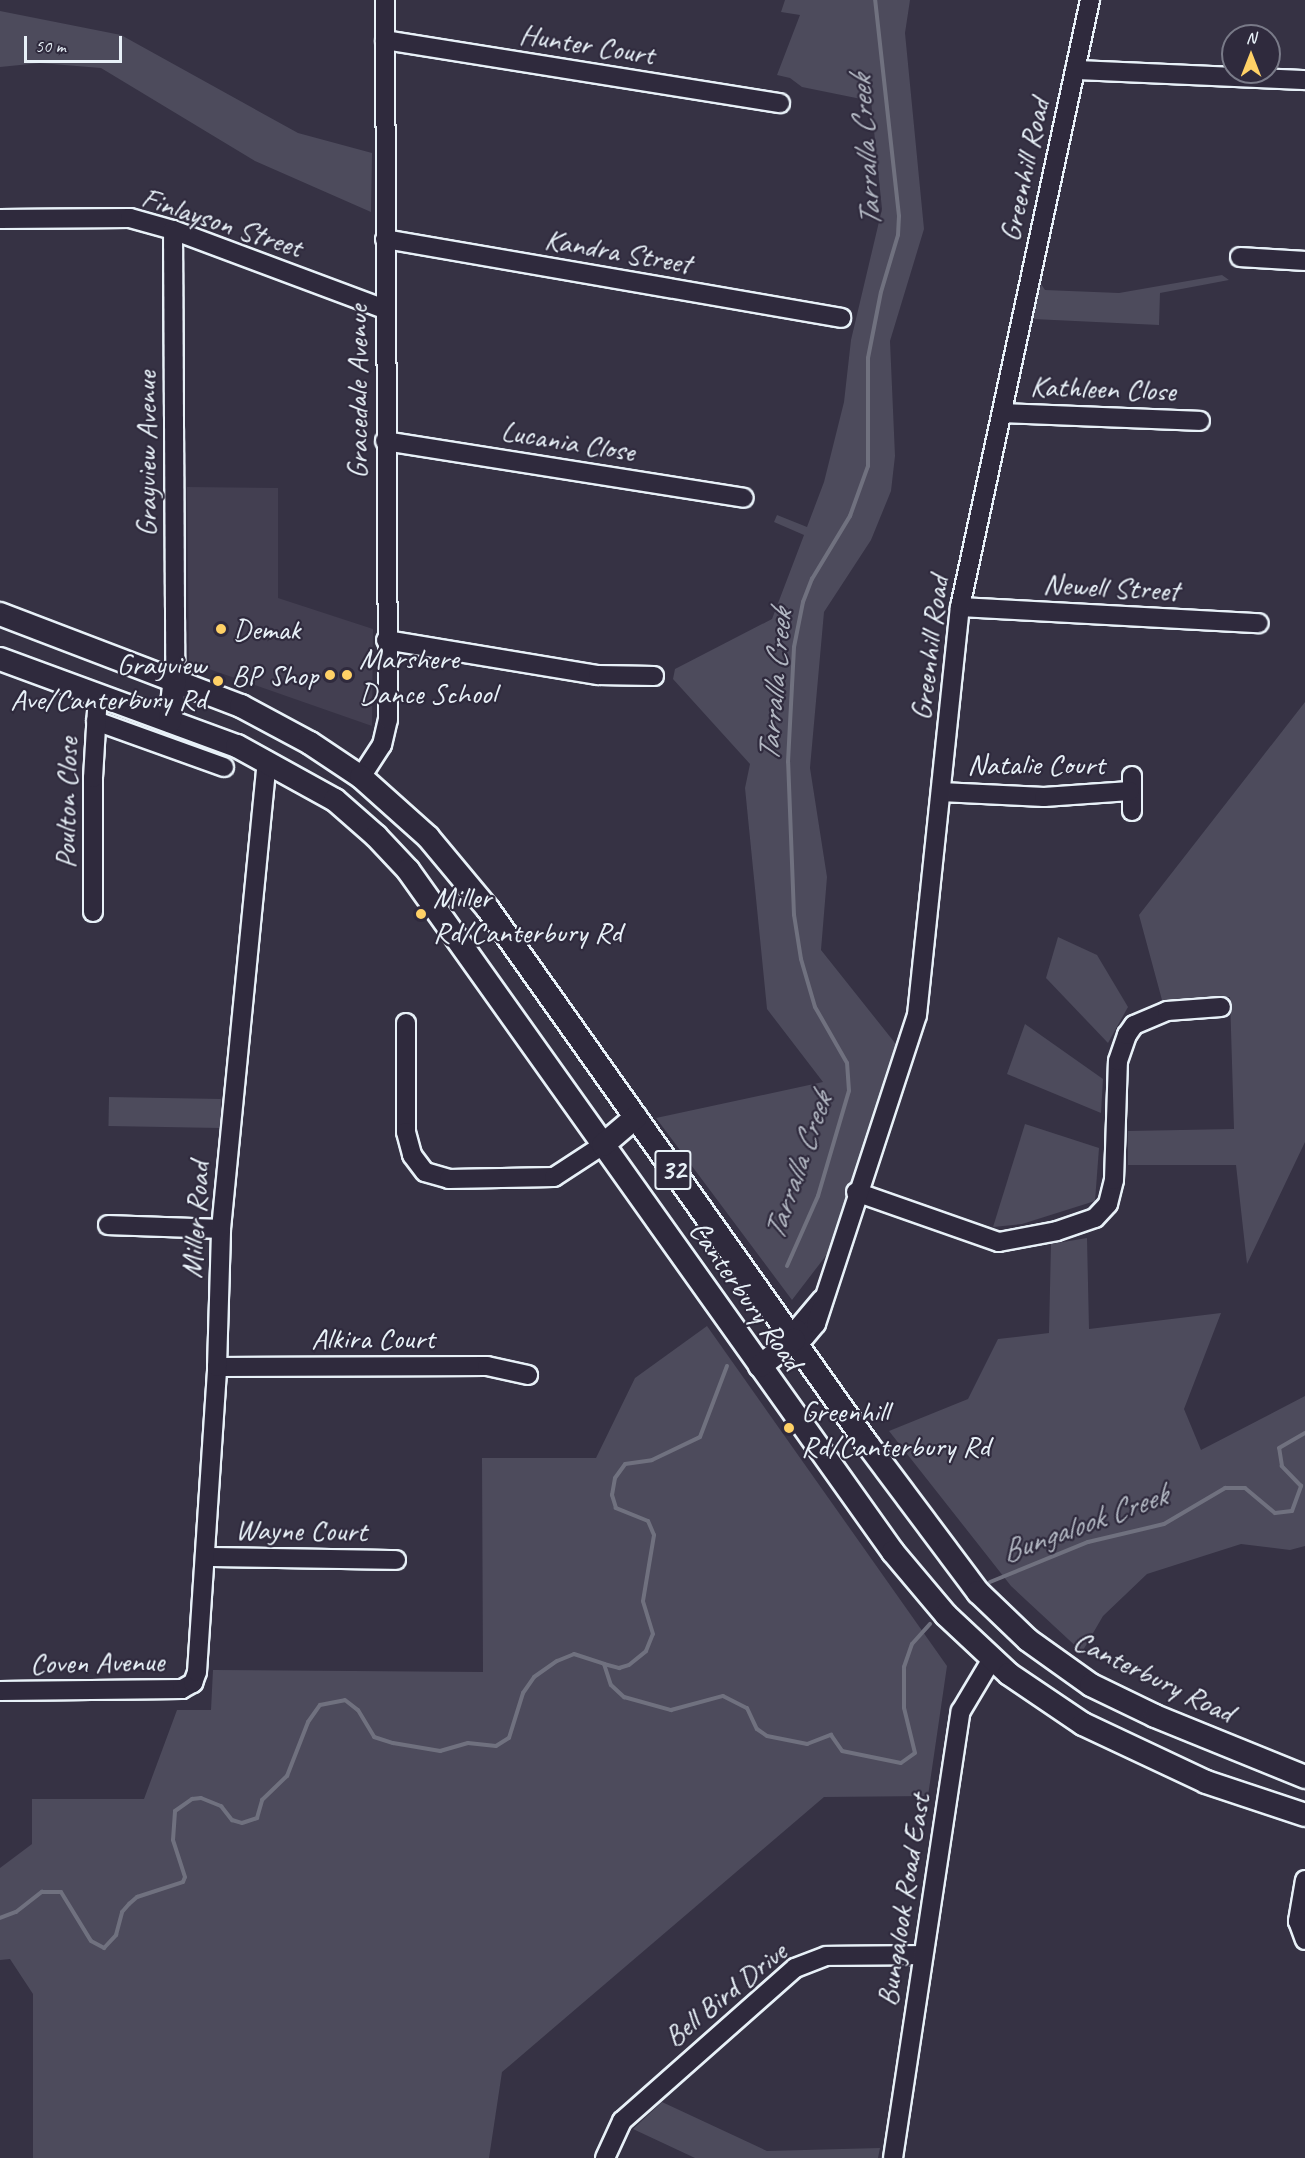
<!DOCTYPE html>
<html>
<head>
<meta charset="utf-8">
<style>
  body { margin:0 }
  #map { position:relative; width:1305px; height:2158px; overflow:hidden; background:#363244; font-family:Caveat,sans-serif }
  div>[style] { position:absolute }
  [style*='--x'] { left:calc(var(--x)*1px); top:calc(var(--y)*1px); width:calc(var(--w)*1px); rotate:calc(var(--a)*1deg) }
  .built>* { inset:0; background:#433f51 }
  .green>* { inset:0; background:#4d4b5c; transform-origin:0 0 }
  .stream>* { height:4px; margin:-2px; padding:0 2px; transform-origin:2px; border-radius:2px; background:#70717f }
  .roads { filter:drop-shadow(2px 0 #e8f1f8) drop-shadow(-2px 0 #e8f1f8) drop-shadow(0 2px #e8f1f8) drop-shadow(0 -2px #e8f1f8) }
  .minor>* { height:18px; margin:-9px; padding:0 9px; transform-origin:9px; border-radius:9px; background:#2f2a3d }
  .major>* { height:22px; margin:-11px; padding:0 11px; transform-origin:11px; border-radius:11px; background:#2f2a3d }
  .dots>* { width:16px; height:16px; translate:-50% -50%; box-sizing:border-box; border:3px solid #2f2a3d; border-radius:50% }
  span { translate:-50% -50%; white-space:nowrap; text-align:center; line-height:1.15; -webkit-text-stroke:4.5px #2f2a3d; paint-order:stroke }
  .shield-label span { padding:2px 4px; background:#2f2a3d; border:2px solid; border-radius:4px; -webkit-text-stroke-width:0 }
  .shield-label { font-size:28px; color:#e8f1f8; font-weight:700 }
  .street-label { font-size:30px; color:#e8f1f8 }
  .poi-label { font-size:30px; color:#e8f1f8 }
  .left { translate:0 -50%; text-align:left }
  .right { translate:-100% -50%; text-align:right }
  .water-label { font-size:32px; color:#b2b7c2; font-style:italic }
  .north { position:absolute; left:1221px; top:24px; width:60px; height:60px; box-sizing:border-box; background:#2f2a3d; border:2px solid #797a88; border-radius:50%; rotate:0deg; font-size:16px; font-weight:700; line-height:24px; text-align:center; color:#e8f1f8 }
  .north::after { content:''; display:block; margin:auto; width:21px; height:27px; background:#ffd166; clip-path:polygon(50% 0,100% 100%,50% 72%,0 100%) }
  .scale { position:absolute; left:24px; top:36px; width:98px; height:27px; box-sizing:border-box; border:3px solid #e8f1f8; border-top:0; padding-left:8px; font-size:18px; line-height:21px; white-space:nowrap; color:#e8f1f8; -webkit-text-stroke:4px #2f2a3d; paint-order:stroke }
</style>
</head>
<body>
<div id="map">
  <div class="built">
    <div style="clip-path:polygon(187px 487px,278px 488px,278px 598px,373px 629px,372px 726px,189px 662px)"></div>
  </div>
  <div class="green">
    <div style="clip-path:polygon(785px 0,910px 0,905px 33px,924px 229px,890px 341px,895px 456px,891px 491px,871px 540px,824px 612px,810px 768px,827px 877px,821px 950px,899px 1048px,828px 1253px,792px 1300px,656px 1118px,823px 1082px,767px 1009px,745px 788px,750px 764px,673px 679px,675px 669px,772px 619px,804px 535px,774px 522px,777px 515px,807px 527px,824px 482px,844px 402px,851px 340px,882px 209px,871px 101px,802px 87px,790px 78px,777px 75px,800px 15px,781px 12px)"></div>
    <div style="clip-path:polygon(0 11px,121px 35px,298px 133px,372px 153px,371px 212px,255px 161px,101px 68px,40px 63px,0 67px)"></div>
    <div style="clip-path:polygon(1222px 275px,1229px 280px,1160px 293px,1159px 325px,1033px 319px,1041px 284px,1045px 290px,1119px 293px)"></div>
    <div style="clip-path:polygon(1305px 702px,1305px 1142px,1247px 1264px,1236px 1165px,1128px 1165px,1128px 1131px,1234px 1129px,1230px 997px,1162px 1000px,1139px 915px)"></div>
    <div style="clip-path:polygon(1058px 937px,1097px 955px,1128px 1007px,1108px 1043px,1046px 978px)"></div>
    <div style="clip-path:polygon(1025px 1024px,1103px 1079px,1101px 1113px,1007px 1074px)"></div>
    <div style="left:109px;top:1097px;width:112px;height:29px;rotate:1deg"></div>
    <div style="clip-path:polygon(1025px 1124px,1099px 1148px,1095px 1201px,1022px 1224px,993px 1227px)"></div>
    <div style="clip-path:polygon(1087px 1238px,1089px 1329px,1221px 1313px,1184px 1409px,1201px 1450px,1305px 1396px,1305px 1546px,1290px 1550px,1241px 1544px,1147px 1574px,1103px 1616px,1082px 1652px,1011px 1586px,889px 1431px,968px 1399px,998px 1339px,1049px 1333px,1051px 1244px)"></div>
    <div style="clip-path:polygon(707px 1326px,947px 1666px,928px 1796px,824px 1797px,502px 2072px,489px 2158px,33px 2158px,33px 1994px,10px 1959px,0 1960px,0 1868px,32px 1844px,32px 1799px,144px 1799px,177px 1710px,211px 1710px,213px 1670px,483px 1672px,482px 1458px,596px 1458px,635px 1378px)"></div>
    <div style="clip-path:polygon(662px 2102px,767px 2151px,880px 2148px,878px 2158px,695px 2158px,633px 2129px)"></div>
  </div>
  <div class="stream">
    <div style="--x:787;--y:1266;--w:77;--a:-66.1"></div>
    <div style="--x:818;--y:1196;--w:109;--a:-73.6"></div>
    <div style="--x:849;--y:1091;--w:28;--a:-94"></div>
    <div style="--x:847;--y:1063;--w:64;--a:-119.7"></div>
    <div style="--x:815;--y:1007;--w:50;--a:-106.3"></div>
    <div style="--x:801;--y:959;--w:45;--a:-99"></div>
    <div style="--x:794;--y:915;--w:153;--a:-92.2"></div>
    <div style="--x:788;--y:762;--w:115;--a:-87"></div>
    <div style="--x:794;--y:647;--w:46;--a:-78.7"></div>
    <div style="--x:803;--y:602;--w:25;--a:-69"></div>
    <div style="--x:812;--y:579;--w:74;--a:-58.9"></div>
    <div style="--x:850;--y:516;--w:53;--a:-70.2"></div>
    <div style="--x:868;--y:466;--w:108;--a:-90"></div>
    <div style="--x:868;--y:358;--w:67;--a:-78.9"></div>
    <div style="--x:881;--y:292;--w:59;--a:-73.4"></div>
    <div style="--x:898;--y:235;--w:19;--a:-87"></div>
    <div style="--x:899;--y:216;--w:217;--a:-96.3"></div>
    <div style="--x:990;--y:1582;--w:106;--a:-22.2"></div>
    <div style="--x:1088;--y:1542;--w:78;--a:-13.3"></div>
    <div style="--x:1164;--y:1524;--w:71;--a:-30.5"></div>
    <div style="--x:1225;--y:1488;--w:20;--a:0"></div>
    <div style="--x:1245;--y:1488;--w:39;--a:40"></div>
    <div style="--x:1275;--y:1513;--w:17;--a:-7"></div>
    <div style="--x:1292;--y:1511;--w:27;--a:-70"></div>
    <div style="--x:1301;--y:1486;--w:28;--a:-134"></div>
    <div style="--x:1282;--y:1466;--w:18;--a:-99"></div>
    <div style="--x:1279;--y:1448;--w:30;--a:-30"></div>
    <div style="--x:604;--y:1664;--w:16;--a:15"></div>
    <div style="--x:619;--y:1668;--w:10;--a:-17"></div>
    <div style="--x:629;--y:1665;--w:22;--a:-39"></div>
    <div style="--x:646;--y:1651;--w:18;--a:-68"></div>
    <div style="--x:653;--y:1634;--w:34;--a:-107"></div>
    <div style="--x:643;--y:1601;--w:67;--a:-80.5"></div>
    <div style="--x:654;--y:1535;--w:15;--a:-113"></div>
    <div style="--x:648;--y:1521;--w:35;--a:-158"></div>
    <div style="--x:616;--y:1508;--w:14;--a:-107"></div>
    <div style="--x:612;--y:1495;--w:17;--a:-80"></div>
    <div style="--x:615;--y:1478;--w:17;--a:-54"></div>
    <div style="--x:625;--y:1464;--w:27;--a:-8"></div>
    <div style="--x:652;--y:1460;--w:53;--a:-25.6"></div>
    <div style="--x:700;--y:1437;--w:76;--a:-69.2"></div>
    <div style="--x:0;--y:1918;--w:17;--a:-21"></div>
    <div style="--x:16;--y:1912;--w:33;--a:-38"></div>
    <div style="--x:42;--y:1892;--w:19;--a:0"></div>
    <div style="--x:61;--y:1892;--w:57;--a:58.5"></div>
    <div style="--x:91;--y:1941;--w:15;--a:28"></div>
    <div style="--x:104;--y:1948;--w:18;--a:-47"></div>
    <div style="--x:116;--y:1935;--w:24;--a:-75"></div>
    <div style="--x:122;--y:1912;--w:11;--a:-49"></div>
    <div style="--x:129;--y:1904;--w:11;--a:-41"></div>
    <div style="--x:137;--y:1897;--w:48;--a:-18.1"></div>
    <div style="--x:183;--y:1882;--w:5;--a:-68"></div>
    <div style="--x:185;--y:1877;--w:39;--a:-108"></div>
    <div style="--x:173;--y:1840;--w:29;--a:-86"></div>
    <div style="--x:175;--y:1811;--w:21;--a:-35"></div>
    <div style="--x:192;--y:1799;--w:9;--a:-6"></div>
    <div style="--x:201;--y:1798;--w:22;--a:22"></div>
    <div style="--x:221;--y:1806;--w:18;--a:52"></div>
    <div style="--x:232;--y:1820;--w:10;--a:17"></div>
    <div style="--x:242;--y:1823;--w:16;--a:-18"></div>
    <div style="--x:257;--y:1818;--w:19;--a:-74"></div>
    <div style="--x:262;--y:1800;--w:35;--a:-44"></div>
    <div style="--x:287;--y:1776;--w:58;--a:-68.7"></div>
    <div style="--x:308;--y:1722;--w:21;--a:-55"></div>
    <div style="--x:320;--y:1705;--w:25;--a:-11"></div>
    <div style="--x:345;--y:1700;--w:16;--a:38"></div>
    <div style="--x:358;--y:1710;--w:31;--a:59"></div>
    <div style="--x:374;--y:1737;--w:20;--a:18"></div>
    <div style="--x:393;--y:1743;--w:48;--a:9.7"></div>
    <div style="--x:440;--y:1751;--w:29;--a:-16"></div>
    <div style="--x:468;--y:1743;--w:28;--a:6"></div>
    <div style="--x:496;--y:1746;--w:15;--a:-32"></div>
    <div style="--x:509;--y:1738;--w:47;--a:-72.7"></div>
    <div style="--x:523;--y:1693;--w:19;--a:-55"></div>
    <div style="--x:534;--y:1677;--w:28;--a:-35"></div>
    <div style="--x:557;--y:1661;--w:18;--a:-22"></div>
    <div style="--x:574;--y:1654;--w:32;--a:18"></div>
    <div style="--x:604;--y:1664;--w:22;--a:72"></div>
    <div style="--x:611;--y:1685;--w:18;--a:43"></div>
    <div style="--x:624;--y:1697;--w:49;--a:15.5"></div>
    <div style="--x:671;--y:1710;--w:54;--a:-15.1"></div>
    <div style="--x:723;--y:1696;--w:27;--a:27"></div>
    <div style="--x:747;--y:1708;--w:23;--a:65"></div>
    <div style="--x:757;--y:1729;--w:12;--a:35"></div>
    <div style="--x:767;--y:1736;--w:41;--a:11.3"></div>
    <div style="--x:807;--y:1744;--w:26;--a:-21"></div>
    <div style="--x:831;--y:1735;--w:19;--a:55"></div>
    <div style="--x:842;--y:1751;--w:60;--a:11.5"></div>
    <div style="--x:901;--y:1763;--w:17;--a:-36"></div>
    <div style="--x:915;--y:1753;--w:46;--a:-103.7"></div>
    <div style="--x:904;--y:1708;--w:41;--a:-90"></div>
    <div style="--x:904;--y:1667;--w:24;--a:-71"></div>
    <div style="--x:912;--y:1644;--w:27;--a:-48"></div>
  </div>
  <div class="roads">
    <div class="minor">
      <div style="--x:385;--y:40;--w:400;--a:9.1"></div>
      <div style="--x:1075;--y:70;--w:230;--a:2.5"></div>
      <div style="--x:0;--y:219;--w:130;--a:-0.4"></div>
      <div style="--x:130;--y:218;--w:45;--a:15.6"></div>
      <div style="--x:173;--y:230;--w:225;--a:20.5"></div>
      <div style="--x:173;--y:230;--w:448;--a:89.7"></div>
      <div style="--x:385;--y:239;--w:463;--a:9.8"></div>
      <div style="--x:1240;--y:257;--w:65;--a:3.5"></div>
      <div style="--x:1004;--y:413;--w:196;--a:2.3"></div>
      <div style="--x:385;--y:441;--w:363;--a:9"></div>
      <div style="--x:960;--y:607;--w:299;--a:3.1"></div>
      <div style="--x:386;--y:640;--w:215;--a:9.4"></div>
      <div style="--x:598;--y:675;--w:56;--a:1"></div>
      <div style="--x:96;--y:721;--w:136;--a:19.8"></div>
      <div style="--x:1132;--y:776;--w:35;--a:90"></div>
      <div style="--x:361;--y:777;--w:38;--a:-57"></div>
      <div style="--x:382;--y:745;--w:26;--a:-77"></div>
      <div style="--x:388;--y:720;--w:720;--a:-90.24"></div>
      <div style="--x:941;--y:792;--w:103;--a:2.8"></div>
      <div style="--x:1044;--y:797;--w:86;--a:-4"></div>
      <div style="--x:93;--y:912;--w:134;--a:-90"></div>
      <div style="--x:93;--y:778;--w:83;--a:-86.6"></div>
      <div style="--x:406;--y:1023;--w:109;--a:90"></div>
      <div style="--x:406;--y:1132;--w:24;--a:75"></div>
      <div style="--x:412;--y:1155;--w:21;--a:53"></div>
      <div style="--x:425;--y:1172;--w:25;--a:16"></div>
      <div style="--x:449;--y:1179;--w:105;--a:-1.1"></div>
      <div style="--x:554;--y:1177;--w:59;--a:-33.1"></div>
      <div style="--x:856;--y:1192;--w:151;--a:19.3"></div>
      <div style="--x:999;--y:1242;--w:59;--a:-10.7"></div>
      <div style="--x:1057;--y:1231;--w:40;--a:-18.9"></div>
      <div style="--x:1095;--y:1218;--w:19;--a:-47"></div>
      <div style="--x:1108;--y:1204;--w:25;--a:-76"></div>
      <div style="--x:1114;--y:1180;--w:119;--a:-88.1"></div>
      <div style="--x:1118;--y:1061;--w:28;--a:-71"></div>
      <div style="--x:1127;--y:1035;--w:12;--a:-55"></div>
      <div style="--x:1134;--y:1025;--w:36;--a:-23"></div>
      <div style="--x:1167;--y:1011;--w:54;--a:-4.2"></div>
      <div style="--x:108;--y:1225;--w:113;--a:2"></div>
      <div style="--x:822;--y:1299;--w:39;--a:130"></div>
      <div style="--x:797;--y:1329;--w:11;--a:105"></div>
      <div style="--x:794;--y:1340;--w:11;--a:-15"></div>
      <div style="--x:805;--y:1337;--w:17;--a:-50"></div>
      <div style="--x:816;--y:1324;--w:325;--a:-71.9"></div>
      <div style="--x:917;--y:1015;--w:410;--a:-84"></div>
      <div style="--x:960;--y:607;--w:621;--a:-77.91"></div>
      <div style="--x:217;--y:1367;--w:270;--a:-0.2"></div>
      <div style="--x:487;--y:1366;--w:42;--a:12.4"></div>
      <div style="--x:206;--y:1557;--w:190;--a:0.9"></div>
      <div style="--x:0;--y:1691;--w:182;--a:-0.6"></div>
      <div style="--x:182;--y:1689;--w:13;--a:-29"></div>
      <div style="--x:193;--y:1683;--w:12;--a:-70"></div>
      <div style="--x:197;--y:1672;--w:306;--a:-86.2"></div>
      <div style="--x:217;--y:1367;--w:138;--a:-88.3"></div>
      <div style="--x:221;--y:1229;--w:470;--a:-84.4"></div>
      <div style="--x:1305;--y:1880;--w:42;--a:99.7"></div>
      <div style="--x:1298;--y:1921;--w:20;--a:70"></div>
      <div style="--x:605;--y:2158;--w:41;--a:-65.3"></div>
      <div style="--x:622;--y:2121;--w:231;--a:-41.5"></div>
      <div style="--x:795;--y:1968;--w:33;--a:-21"></div>
      <div style="--x:826;--y:1956;--w:97;--a:-0.6"></div>
      <div style="--x:893;--y:2158;--w:452;--a:-81.4"></div>
      <div style="--x:961;--y:1711;--w:61;--a:-59.2"></div>
    </div>
    <div class="major">
      <div style="--x:0;--y:614;--w:258;--a:20.9"></div>
      <div style="--x:241;--y:706;--w:78;--a:28.2"></div>
      <div style="--x:310;--y:743;--w:61;--a:33.7"></div>
      <div style="--x:361;--y:777;--w:90;--a:41.8"></div>
      <div style="--x:428;--y:837;--w:94;--a:50.2"></div>
      <div style="--x:488;--y:909;--w:657;--a:54.67"></div>
      <div style="--x:868;--y:1445;--w:184;--a:53.2"></div>
      <div style="--x:978;--y:1592;--w:69;--a:43.8"></div>
      <div style="--x:1028;--y:1640;--w:77;--a:35.5"></div>
      <div style="--x:1091;--y:1685;--w:71;--a:25.8"></div>
      <div style="--x:1155;--y:1716;--w:162;--a:22.1"></div>
      <div style="--x:0;--y:659;--w:252;--a:20.2"></div>
      <div style="--x:237;--y:746;--w:112;--a:28.9"></div>
      <div style="--x:335;--y:800;--w:55;--a:41.3"></div>
      <div style="--x:376;--y:836;--w:47;--a:46.7"></div>
      <div style="--x:408;--y:870;--w:837;--a:54.58"></div>
      <div style="--x:893;--y:1552;--w:82;--a:49.9"></div>
      <div style="--x:946;--y:1615;--w:86;--a:43.1"></div>
      <div style="--x:1009;--y:1674;--w:89;--a:34"></div>
      <div style="--x:1083;--y:1724;--w:136;--a:25.2"></div>
      <div style="--x:1206;--y:1782;--w:104;--a:18.4"></div>
      <div style="--x:170;--y:721;--w:43;--a:-83.4"></div>
      <div style="--x:603;--y:1145;--w:43;--a:-40.3"></div>
      <div style="--x:760;--y:1366;--w:43;--a:-37.4"></div>
    </div>
  </div>
  <div class="dots">
    <div style="left:221px;top:629px;background:#ffd166"></div>
    <div style="left:330px;top:675px;background:#ffd166"></div>
    <div style="left:347px;top:675px;background:#ffd166"></div>
    <div style="left:218px;top:681px;background:#ffd166"></div>
    <div style="left:421px;top:914px;background:#ffd166"></div>
    <div style="left:789px;top:1428px;background:#ffd166"></div>
  </div>
  <div class="shield-label">
    <span style="left:673px;top:1170px">32</span>
  </div>
  <div class="street-label">
    <span style="left:587px;top:44px;rotate:9deg">Hunter Court</span>
    <span style="left:1024px;top:170px;rotate:-78deg">Greenhill Road</span>
    <span style="left:222px;top:222px;rotate:18deg">Finlayson Street</span>
    <span style="left:618px;top:251px;rotate:10deg">Kandra Street</span>
    <span style="left:1103px;top:388px;rotate:2deg">Kathleen Close</span>
    <span style="left:357px;top:392px;rotate:-90deg">Gracedale Avenue</span>
    <span style="left:568px;top:441px;rotate:9deg">Lucania Close</span>
    <span style="left:146px;top:454px;rotate:-90deg">Grayview Avenue</span>
    <span style="left:1111px;top:587px;rotate:3deg">Newell Street</span>
    <span style="left:929px;top:648px;rotate:-83deg">Greenhill Road</span>
    <span style="left:1036px;top:764px">Natalie Court</span>
    <span style="left:66px;top:803px;rotate:-89deg">Poulton Close</span>
    <span style="left:195px;top:1220px;rotate:-86deg">Miller Road</span>
    <span style="left:746px;top:1295px;rotate:55deg">Canterbury Road</span>
    <span style="left:373px;top:1338px">Alkira Court</span>
    <span style="left:301px;top:1530px;rotate:1deg">Wayne Court</span>
    <span style="left:97px;top:1662px;rotate:-1deg">Coven Avenue</span>
    <span style="left:1154px;top:1676px;rotate:26deg">Canterbury Road</span>
    <span style="left:903px;top:1900px;rotate:-81deg">Bungalook Road East</span>
    <span style="left:725px;top:1994px;rotate:-39deg">Bell Bird Drive</span>
  </div>
  <div class="poi-label">
    <span class="left" style="left:233px;top:629px">Demak</span>
    <span class="left" style="left:359px;top:675px">Marshere<br>Dance School</span>
    <span class="right" style="left:206px;top:681px">Grayview<br>Ave/Canterbury Rd</span>
    <span class="right" style="left:318px;top:675px">BP Shop</span>
    <span class="left" style="left:433px;top:914px">Miller<br>Rd/Canterbury Rd</span>
    <span class="left" style="left:801px;top:1428px">Greenhill<br>Rd/Canterbury Rd</span>
  </div>
  <div class="water-label">
    <span style="left:866px;top:152px;rotate:-94deg">Tarralla Creek</span>
    <span style="left:775px;top:686px;rotate:-85deg">Tarralla Creek</span>
    <span style="left:798px;top:1167px;rotate:-71deg">Tarralla Creek</span>
    <span style="left:1084px;top:1524px;rotate:-20deg">Bungalook Creek</span>
  </div>
  <div class="north">N</div>
  <div class="scale">50 m</div>
</div>
</body>
</html>
